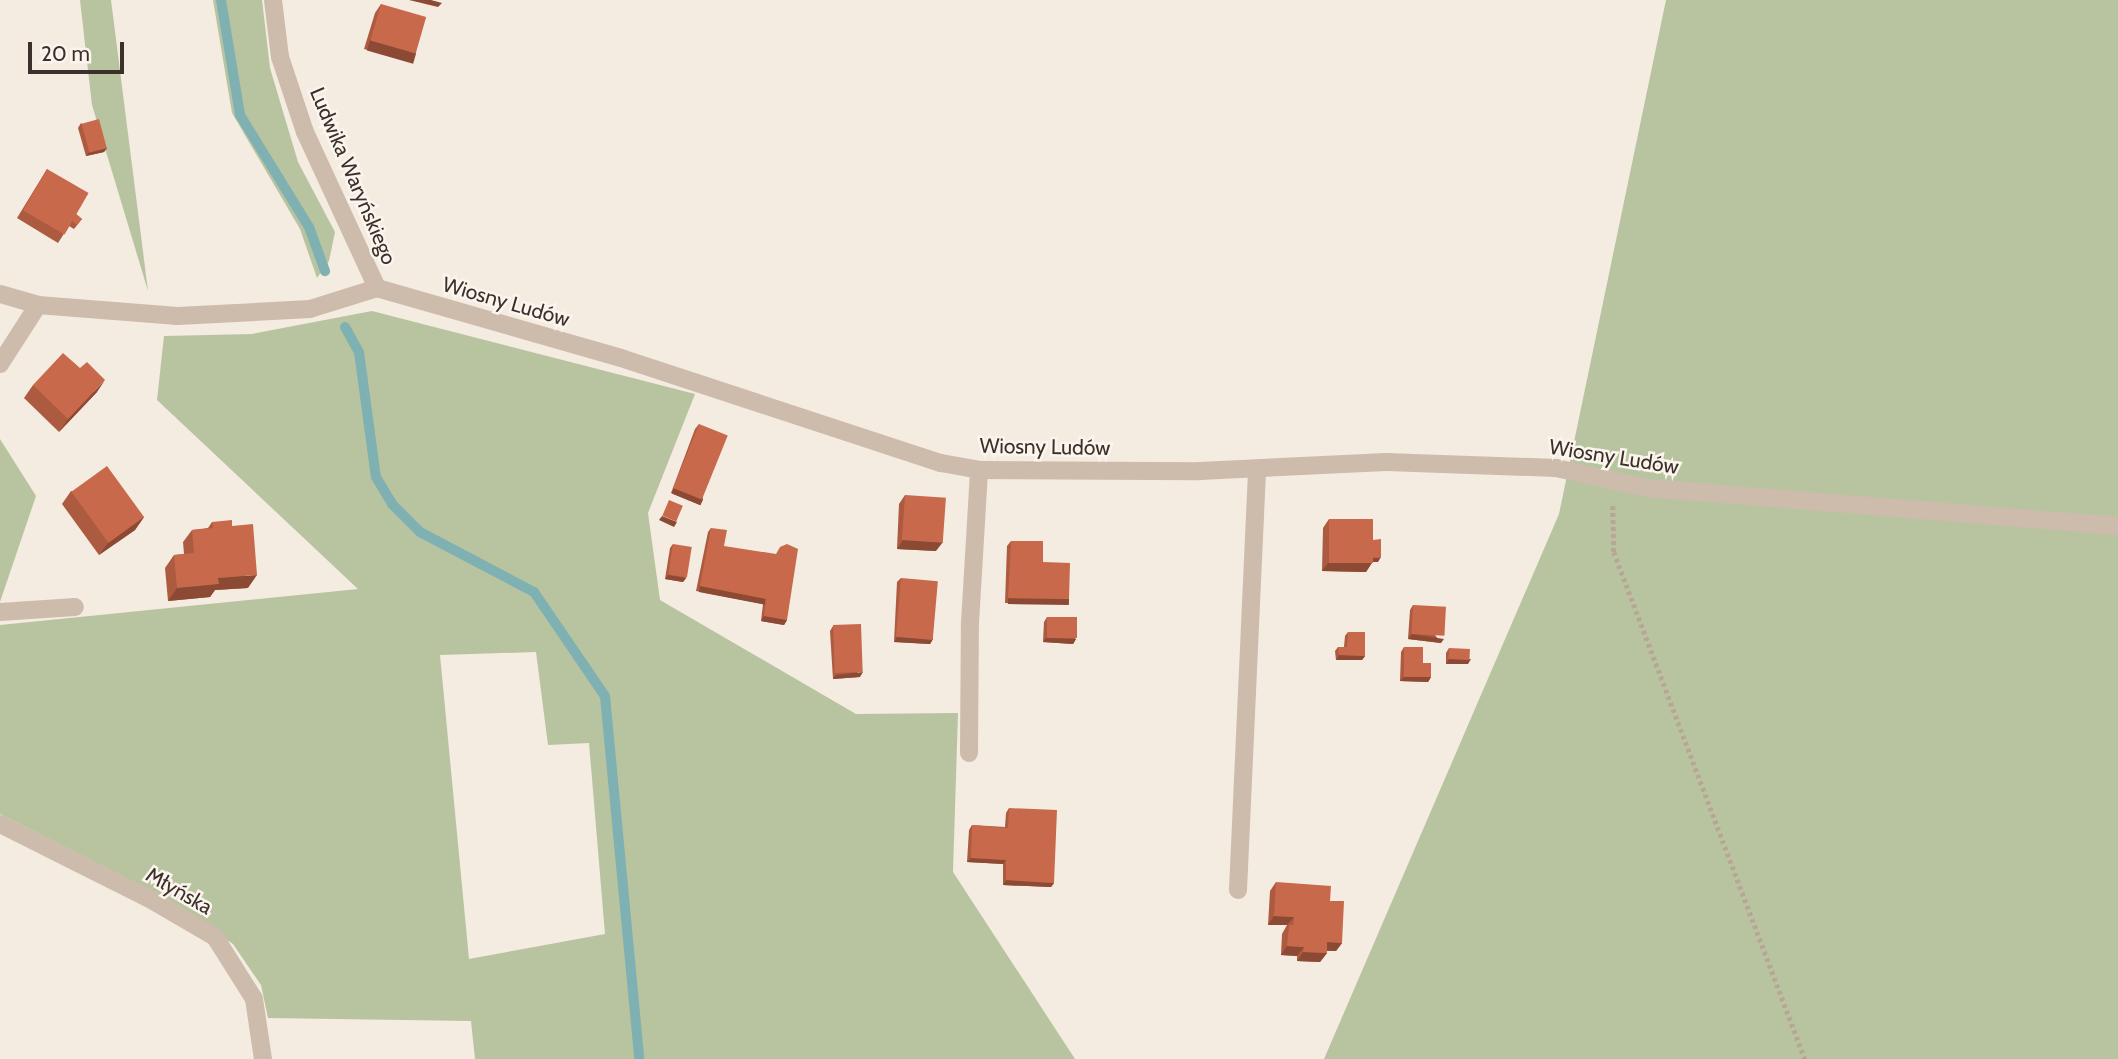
<!DOCTYPE html>
<html>
<head>
<meta charset="utf-8">
<style>
  body { margin:0 }
  #map { position:relative; width:2118px; height:1059px; overflow:hidden; background:#f4ebe1; font-family:Cabin,sans-serif }
  div>[style] { position:absolute }
  [style*='--x'] { left:calc(var(--x)*1px); top:calc(var(--y)*1px); width:calc(var(--w)*1px); rotate:calc(var(--a)*1deg) }
  .green>* { inset:0; background:#b8c4a0 }
  .stream>* { height:10px; margin:-5px; padding:0 5px; transform-origin:5px; border-radius:5px; background:#7fb0b2 }
  .path>* { height:4.5px; margin-top:-2.25px; transform-origin:0; background:repeating-linear-gradient(90deg,#b9a596 0 3.5px,transparent 0 7px) }
  .minor>* { height:18px; margin:-9px; padding:0 9px; transform-origin:9px; border-radius:9px; background:#cdbbac }
  .wall>* { inset:0; background:#ac5a40 }
  .shaded-wall>* { inset:0; background:#8c4a34; transform-origin:0 0 }
  .building>* { inset:0; background:#c8694b; transform-origin:0 0 }
  span { translate:-50% -50%; white-space:nowrap; text-align:center; line-height:1.15; -webkit-text-stroke:5px #fbf5ee; paint-order:stroke }
  .street-label { font-size:21px; color:#3b302b }
  .scale { position:absolute; left:28px; top:42px; width:96px; height:32px; box-sizing:border-box; border:4px solid #3b302b; border-top:0; padding-left:9px; font-size:21px; line-height:24px; white-space:nowrap; color:#3b302b; -webkit-text-stroke:5px #fbf5ee; paint-order:stroke }
</style>
</head>
<body>
<div id="map">
  <div class="green">
    <div style="clip-path:polygon(80px 0,111px 0,148px 291px,92px 105px)"></div>
    <div style="clip-path:polygon(213px 0,262px 0,270px 68px,298px 162px,335px 232px,329px 261px,317px 278px,300px 229px,232px 113px)"></div>
    <div style="clip-path:polygon(1666px 0,2118px 0,2118px 1059px,1324px 1059px,1559px 514px)"></div>
    <div style="clip-path:polygon(evenodd,372px 311px,695px 394px,648px 513px,660px 600px,856px 714px,958px 713px,953px 872px,1075px 1059px,475px 1059px,471px 1021px,268px 1018px,261px 985px,233px 944px,162px 896px,0 814px,0 625px,358px 589px,157px 400px,164px 336px,252px 334px,372px 311px,536px 652px,548px 745px,589px 743px,605px 934px,469px 959px,440px 655px,536px 652px)"></div>
    <div style="clip-path:polygon(0 439px,36px 496px,0 602px)"></div>
  </div>
  <div class="stream">
    <div style="--x:221;--y:0;--w:117;--a:80.6"></div>
    <div style="--x:240;--y:115;--w:132;--a:58.4"></div>
    <div style="--x:309;--y:227;--w:47;--a:70"></div>
    <div style="--x:345;--y:327;--w:29;--a:61"></div>
    <div style="--x:359;--y:352;--w:126;--a:82.3"></div>
    <div style="--x:376;--y:477;--w:31;--a:59"></div>
    <div style="--x:392;--y:504;--w:40;--a:45"></div>
    <div style="--x:420;--y:532;--w:129;--a:27.8"></div>
    <div style="--x:534;--y:592;--w:126;--a:55.7"></div>
    <div style="--x:605;--y:696;--w:365;--a:84.6"></div>
  </div>
  <div class="path">
    <div style="--x:1613;--y:506;--w:46;--a:88.8"></div>
    <div style="--x:1614;--y:552;--w:542;--a:69.36"></div>
  </div>
  <div class="minor">
    <div style="--x:273;--y:0;--w:57;--a:83"></div>
    <div style="--x:280;--y:57;--w:79;--a:71.6"></div>
    <div style="--x:305;--y:132;--w:172;--a:65.2"></div>
    <div style="--x:0;--y:294;--w:40;--a:16"></div>
    <div style="--x:38;--y:305;--w:140;--a:4.5"></div>
    <div style="--x:178;--y:316;--w:132;--a:-3"></div>
    <div style="--x:310;--y:309;--w:70;--a:-17.4"></div>
    <div style="--x:377;--y:288;--w:254;--a:16"></div>
    <div style="--x:621;--y:358;--w:337;--a:18.2"></div>
    <div style="--x:941;--y:463;--w:39;--a:10"></div>
    <div style="--x:979;--y:470;--w:221;--a:0.3"></div>
    <div style="--x:1200;--y:471;--w:186;--a:-2.8"></div>
    <div style="--x:1386;--y:462;--w:170;--a:2"></div>
    <div style="--x:1556;--y:468;--w:93;--a:12.4"></div>
    <div style="--x:1647;--y:488;--w:473;--a:4.6"></div>
    <div style="--x:0;--y:364;--w:70;--a:-57.2"></div>
    <div style="--x:0;--y:612;--w:75;--a:-3.8"></div>
    <div style="--x:969;--y:753;--w:130;--a:-89.6"></div>
    <div style="--x:970;--y:623;--w:153;--a:-86.6"></div>
    <div style="--x:0;--y:824;--w:165;--a:26.6"></div>
    <div style="--x:148;--y:898;--w:78;--a:30.2"></div>
    <div style="--x:215;--y:937;--w:73;--a:57.8"></div>
    <div style="--x:254;--y:999;--w:61;--a:81.5"></div>
    <div style="--x:1238;--y:890;--w:422;--a:-87.4"></div>
  </div>
  <div class="wall">
    <div style="clip-path:polygon(381px 4px,416px 53px,410px 62px,364px 49px,375px 13px)"></div>
    <div style="clip-path:polygon(81px 123px,107px 148px,104px 152px,86px 156px,78px 128px)"></div>
    <div style="clip-path:polygon(47px 169px,76px 214px,82px 219px,74px 229px,69px 226px,58px 243px,17px 218px)"></div>
    <div style="clip-path:polygon(33px 385px,97px 392px,59px 432px,24px 398px)"></div>
    <div style="clip-path:polygon(699px 424px,703px 500px,700px 505px,671px 493px,695px 429px)"></div>
    <div style="clip-path:polygon(71px 491px,144px 517px,135px 530px,99px 555px,62px 504px)"></div>
    <div style="clip-path:polygon(905px 495px,936px 551px,897px 549px,899px 504px)"></div>
    <div style="clip-path:polygon(1329px 519px,1373px 540px,1378px 562px,1372px 562px,1366px 572px,1322px 571px,1323px 528px)"></div>
    <div style="clip-path:polygon(212px 522px,232px 526px,248px 588px,215px 590px,210px 597px,168px 601px,165px 568px,174px 555px,184px 554px,183px 542px,192px 530px,208px 528px)"></div>
    <div style="clip-path:polygon(711px 528px,724px 546px,787px 620px,784px 625px,761px 621px,763px 604px,696px 591px,708px 532px)"></div>
    <div style="clip-path:polygon(1011px 541px,1043px 562px,1066px 604px,1005px 603px,1007px 546px)"></div>
    <div style="clip-path:polygon(673px 544px,686px 578px,683px 582px,665px 579px,670px 548px)"></div>
    <div style="clip-path:polygon(901px 578px,933px 639px,930px 644px,894px 642px,897px 582px)"></div>
    <div style="clip-path:polygon(1413px 605px,1441px 643px,1408px 639px,1410px 610px)"></div>
    <div style="clip-path:polygon(1047px 617px,1076px 639px,1073px 644px,1043px 642px,1044px 622px)"></div>
    <div style="clip-path:polygon(833px 626px,860px 677px,833px 679px,830px 631px)"></div>
    <div style="clip-path:polygon(1348px 632px,1365px 656px,1362px 660px,1336px 660px,1335px 651px,1338px 647px,1344px 647px,1345px 636px)"></div>
    <div style="clip-path:polygon(1404px 647px,1423px 663px,1431px 677px,1428px 682px,1400px 681px,1401px 652px)"></div>
    <div style="clip-path:polygon(1449px 648px,1468px 664px,1446px 664px,1446px 653px)"></div>
    <div style="clip-path:polygon(1009px 808px,1054px 883px,1051px 887px,1003px 885px,1003px 864px,967px 862px,969px 830px,972px 825px,1005px 827px,1006px 813px)"></div>
    <div style="clip-path:polygon(1276px 882px,1342px 943px,1336px 951px,1327px 951px,1327px 953px,1320px 962px,1297px 961px,1297px 956px,1281px 955px,1282px 934px,1287px 925px,1268px 925px,1270px 891px)"></div>
  </div>
  <div class="shaded-wall">
    <div style="clip-path:polygon(409px 0,431px 0,442px 3px,438px 7px)"></div>
    <div style="left:370px;top:40px;width:48px;height:11px;rotate:16deg"></div>
    <div style="clip-path:polygon(107px 148px,104px 152px,86px 156px,89px 152px)"></div>
    <div style="clip-path:polygon(105px 380px,97px 392px,59px 432px,68px 419px)"></div>
    <div style="left:674px;top:488px;width:31px;height:6px;rotate:22deg"></div>
    <div style="clip-path:polygon(662px 516px,677px 522px,674px 527px,659px 520px)"></div>
    <div style="clip-path:polygon(144px 517px,135px 530px,99px 555px,108px 543px)"></div>
    <div style="clip-path:polygon(903px 540px,943px 542px,936px 551px,897px 549px)"></div>
    <div style="clip-path:polygon(1381px 557px,1378px 562px,1367px 562px,1370px 558px)"></div>
    <div style="clip-path:polygon(1328px 563px,1372px 563px,1366px 572px,1322px 571px)"></div>
    <div style="clip-path:polygon(257px 575px,248px 588px,215px 590px,210px 597px,168px 601px,177px 588px,218px 578px)"></div>
    <div style="clip-path:polygon(668px 575px,686px 578px,683px 582px,665px 579px)"></div>
    <div style="left:700px;top:586px;width:67px;height:6px;rotate:11deg"></div>
    <div style="left:1008px;top:598px;width:61px;height:6px;rotate:1deg"></div>
    <div style="clip-path:polygon(764px 616px,787px 620px,784px 625px,761px 621px)"></div>
    <div style="clip-path:polygon(1412px 634px,1444px 639px,1441px 643px,1408px 639px)"></div>
    <div style="clip-path:polygon(897px 637px,933px 639px,930px 644px,894px 642px)"></div>
    <div style="clip-path:polygon(1046px 638px,1076px 639px,1073px 644px,1043px 642px)"></div>
    <div style="clip-path:polygon(1339px 655px,1365px 656px,1362px 660px,1336px 660px)"></div>
    <div style="clip-path:polygon(1449px 659px,1471px 659px,1468px 664px,1446px 664px)"></div>
    <div style="clip-path:polygon(863px 672px,860px 677px,833px 679px,836px 675px)"></div>
    <div style="clip-path:polygon(1404px 677px,1431px 677px,1428px 682px,1400px 681px)"></div>
    <div style="clip-path:polygon(971px 858px,1006px 860px,1003px 864px,967px 862px)"></div>
    <div style="clip-path:polygon(1006px 880px,1054px 883px,1051px 887px,1003px 885px)"></div>
    <div style="clip-path:polygon(1274px 916px,1294px 917px,1287px 925px,1268px 925px)"></div>
    <div style="clip-path:polygon(1327px 942px,1342px 943px,1336px 951px,1321px 950px)"></div>
    <div style="clip-path:polygon(1287px 946px,1304px 947px,1297px 956px,1281px 955px)"></div>
    <div style="clip-path:polygon(1303px 952px,1327px 953px,1320px 962px,1297px 961px)"></div>
  </div>
  <div class="building">
    <div style="left:381px;top:4px;width:47px;height:38px;rotate:16deg"></div>
    <div style="left:99px;top:119px;width:30px;height:18px;rotate:75deg"></div>
    <div style="left:47px;top:169px;width:48px;height:48px;rotate:30deg"></div>
    <div style="clip-path:polygon(76px 214px,82px 219px,77px 225px,72px 221px)"></div>
    <div style="clip-path:polygon(63px 353px,80px 368px,87px 362px,105px 380px,68px 419px,33px 385px)"></div>
    <div style="left:699px;top:424px;width:31px;height:69px;rotate:22deg"></div>
    <div style="left:107px;top:466px;width:63px;height:44px;rotate:54deg"></div>
    <div style="left:905px;top:495px;width:41px;height:45px;rotate:4deg"></div>
    <div style="left:669px;top:500px;width:15px;height:17px;rotate:23deg"></div>
    <div style="left:1329px;top:519px;width:44px;height:44px"></div>
    <div style="clip-path:polygon(232px 520px,232px 526px,253px 524px,257px 575px,218px 578px,219px 584px,177px 588px,174px 555px,194px 553px,192px 530px,213px 528px,212px 522px)"></div>
    <div style="clip-path:polygon(711px 528px,727px 530px,724px 546px,776px 554px,780px 547px,787px 544px,798px 549px,787px 620px,764px 616px,766px 599px,700px 586px)"></div>
    <div style="clip-path:polygon(1381px 539px,1381px 557px,1372px 558px,1373px 540px)"></div>
    <div style="clip-path:polygon(1011px 541px,1043px 541px,1043px 562px,1070px 563px,1069px 599px,1008px 598px)"></div>
    <div style="left:673px;top:544px;width:19px;height:31px;rotate:9deg"></div>
    <div style="left:901px;top:578px;width:37px;height:59px;rotate:5deg"></div>
    <div style="left:1413px;top:605px;width:33px;height:29px;rotate:3deg"></div>
    <div style="left:1047px;top:617px;width:30px;height:21px"></div>
    <div style="left:861px;top:624px;width:48px;height:28px;rotate:88deg"></div>
    <div style="clip-path:polygon(1348px 632px,1365px 632px,1365px 656px,1339px 655px,1338px 647px,1347px 647px)"></div>
    <div style="clip-path:polygon(1404px 647px,1423px 647px,1423px 663px,1431px 663px,1431px 677px,1404px 677px)"></div>
    <div style="left:1449px;top:648px;width:21px;height:11px;rotate:3deg"></div>
    <div style="clip-path:polygon(1009px 808px,1057px 810px,1054px 883px,1006px 880px,1006px 860px,971px 858px,972px 825px,1008px 828px)"></div>
    <div style="clip-path:polygon(1276px 882px,1331px 886px,1330px 901px,1344px 901px,1342px 943px,1327px 942px,1327px 953px,1303px 952px,1304px 947px,1287px 946px,1289px 925px,1293px 925px,1294px 917px,1274px 916px)"></div>
  </div>
  <div class="street-label">
    <span style="left:353px;top:176px;rotate:67deg">Ludwika Waryńskiego</span>
    <span style="left:506px;top:302px;rotate:16deg">Wiosny Ludów</span>
    <span style="left:1045px;top:447px;rotate:1deg">Wiosny Ludów</span>
    <span style="left:1614px;top:457px;rotate:9deg">Wiosny Ludów</span>
    <span style="left:179px;top:891px;rotate:30deg">Młyńska</span>
  </div>
  <div class="scale">20 m</div>
</div>
</body>
</html>
